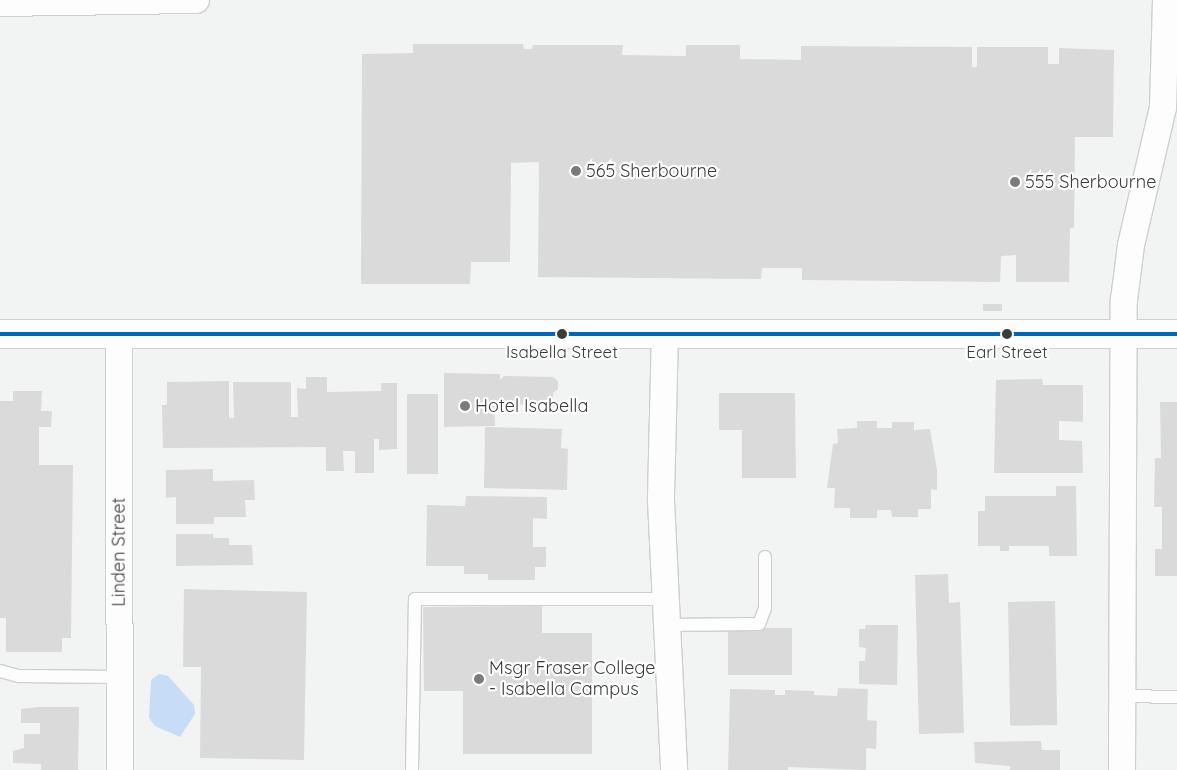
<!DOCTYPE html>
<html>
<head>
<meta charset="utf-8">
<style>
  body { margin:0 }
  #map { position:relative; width:1177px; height:770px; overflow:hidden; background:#f2f3f3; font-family:Quicksand,sans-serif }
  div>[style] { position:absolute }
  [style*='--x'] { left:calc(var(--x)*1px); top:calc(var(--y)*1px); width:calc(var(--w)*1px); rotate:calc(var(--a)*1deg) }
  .green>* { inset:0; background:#c7dcf6 }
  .building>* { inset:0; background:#dadadb; transform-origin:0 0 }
  .roads { filter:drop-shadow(1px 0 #cecfcf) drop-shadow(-1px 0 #cecfcf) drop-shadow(0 1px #cecfcf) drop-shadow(0 -1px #cecfcf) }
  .service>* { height:12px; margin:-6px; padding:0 6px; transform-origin:6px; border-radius:6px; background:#fdfdfd }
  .minor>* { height:26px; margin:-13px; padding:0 13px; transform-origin:13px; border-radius:13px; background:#fdfdfd }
  .tertiary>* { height:28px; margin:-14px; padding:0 14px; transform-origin:14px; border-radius:14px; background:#fdfdfd }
  .bus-1>* { height:4px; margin:-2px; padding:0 2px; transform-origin:2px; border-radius:2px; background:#0065bd }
  .dots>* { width:14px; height:14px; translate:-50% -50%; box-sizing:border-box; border:2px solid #fff; border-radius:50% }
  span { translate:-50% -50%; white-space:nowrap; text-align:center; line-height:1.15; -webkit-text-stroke:4.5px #fff; paint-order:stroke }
  .bus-label { font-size:17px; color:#3a3b3b }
  .poi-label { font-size:18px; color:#3a3b3b }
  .left { translate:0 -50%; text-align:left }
  .street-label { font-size:18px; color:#3a3b3b }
</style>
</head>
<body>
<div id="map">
  <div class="green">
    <div style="clip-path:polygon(159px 674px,168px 676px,194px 705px,195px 714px,180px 737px,155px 726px,149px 718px,151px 680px)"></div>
  </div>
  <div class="building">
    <div style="clip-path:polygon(413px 44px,523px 44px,524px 49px,532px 49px,533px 45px,623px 45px,622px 55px,686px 56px,686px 45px,740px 45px,740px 59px,801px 60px,801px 46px,972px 47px,972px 67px,977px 67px,977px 47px,1048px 47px,1048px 64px,1059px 64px,1059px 48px,1114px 50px,1113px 137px,1075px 137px,1074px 228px,1070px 228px,1069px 282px,1016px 282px,1016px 255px,1001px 256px,1000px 282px,802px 280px,802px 268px,762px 268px,761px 279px,538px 277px,539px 162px,511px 163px,510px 262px,471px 262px,470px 284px,361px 284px,362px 54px,413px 53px)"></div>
    <div style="left:983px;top:304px;width:19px;height:7px"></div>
    <div style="clip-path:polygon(444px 373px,500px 374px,500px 380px,504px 376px,553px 377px,558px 381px,558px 389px,553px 393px,553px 406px,494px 403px,495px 426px,444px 427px)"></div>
    <div style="clip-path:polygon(306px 377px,327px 377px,327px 392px,381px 391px,381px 383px,397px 383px,397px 449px,379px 450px,379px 439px,374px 439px,374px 473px,355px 473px,355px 451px,343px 451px,344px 471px,326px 471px,326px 447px,163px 448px,162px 405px,167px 405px,167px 382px,229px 381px,229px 418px,234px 418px,233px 382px,291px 382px,291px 417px,298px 417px,297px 388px,306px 389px)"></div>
    <div style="clip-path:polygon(1042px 379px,1043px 385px,1083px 385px,1083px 422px,1059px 421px,1059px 440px,1082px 441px,1083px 473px,994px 473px,996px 380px)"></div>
    <div style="clip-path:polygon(13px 391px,42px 391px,41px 411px,52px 411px,51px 427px,39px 427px,39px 465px,73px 465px,71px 638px,62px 638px,62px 652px,6px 652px,6px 618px,0 618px,0 401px,13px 401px)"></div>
    <div style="clip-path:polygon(719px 393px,795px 393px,796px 478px,742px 478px,742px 430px,719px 430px)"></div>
    <div style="left:407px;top:394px;width:31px;height:80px"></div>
    <div style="clip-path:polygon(1160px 402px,1177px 402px,1177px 576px,1155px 576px,1155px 549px,1162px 549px,1162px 507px,1154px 507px,1155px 458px,1161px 458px)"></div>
    <div style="clip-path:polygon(857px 421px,877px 421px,877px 428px,892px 428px,892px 422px,914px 422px,914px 430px,930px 429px,937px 470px,937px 490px,931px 489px,931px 509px,918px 509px,918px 517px,892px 517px,891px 510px,877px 510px,877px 518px,850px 518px,850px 508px,834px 508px,835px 488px,827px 488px,833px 444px,838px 443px,837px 429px,857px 428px)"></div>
    <div style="clip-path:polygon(485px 427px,562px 429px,561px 448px,568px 449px,567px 490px,484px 488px)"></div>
    <div style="clip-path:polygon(213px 469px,213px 481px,254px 480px,255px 500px,245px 500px,246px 517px,214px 517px,214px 524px,176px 524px,176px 497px,166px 498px,166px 470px)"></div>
    <div style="clip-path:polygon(1056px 486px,1076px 486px,1077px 556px,1049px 556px,1049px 546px,1009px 546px,1009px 551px,1000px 551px,1000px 546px,978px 546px,978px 511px,985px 511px,985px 496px,1056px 496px)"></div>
    <div style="clip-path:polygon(466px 496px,547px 497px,547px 519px,533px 518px,533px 547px,546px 547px,546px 567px,535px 567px,535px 580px,488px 580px,488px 574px,464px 574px,464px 566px,426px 566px,427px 505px,465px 506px)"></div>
    <div style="clip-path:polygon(176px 534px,213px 534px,213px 538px,229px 538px,229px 545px,252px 545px,253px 565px,176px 566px)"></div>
    <div style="clip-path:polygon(948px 574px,949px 603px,960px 602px,964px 733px,919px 734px,915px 575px)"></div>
    <div style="clip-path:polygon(184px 589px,307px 592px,304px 760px,200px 758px,201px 667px,183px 667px)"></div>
    <div style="left:1055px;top:601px;width:124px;height:47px;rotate:89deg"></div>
    <div style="clip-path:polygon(542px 606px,542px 633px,592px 633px,592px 754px,463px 754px,463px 691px,424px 691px,423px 607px)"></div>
    <div style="clip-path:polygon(866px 625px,898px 625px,897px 685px,859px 684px,859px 661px,865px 661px,866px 648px,859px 647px,859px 629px,865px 629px)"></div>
    <div style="left:728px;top:628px;width:64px;height:47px"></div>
    <div style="clip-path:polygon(838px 688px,868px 689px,867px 720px,877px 721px,876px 749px,866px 748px,866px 770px,788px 767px,788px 770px,728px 770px,730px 689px,775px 690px,775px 695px,785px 695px,785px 690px,814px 691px,814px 695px,837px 696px)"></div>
    <div style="clip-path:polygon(39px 707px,79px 707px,78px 770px,41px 770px,41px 764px,13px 763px,13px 751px,24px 748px,24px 734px,40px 734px,40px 723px,21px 723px,21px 709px)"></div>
    <div style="clip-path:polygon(1041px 741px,1042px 750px,1060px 750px,1060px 770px,1010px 770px,1010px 766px,975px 763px,974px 742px)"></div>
  </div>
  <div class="roads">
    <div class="service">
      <div style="--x:666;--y:625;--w:93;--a:-0.6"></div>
      <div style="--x:759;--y:624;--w:17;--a:-69"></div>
      <div style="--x:765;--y:608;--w:51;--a:-90"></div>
      <div style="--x:0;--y:671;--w:20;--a:15"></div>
      <div style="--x:19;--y:676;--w:100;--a:0.6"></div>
      <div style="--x:1122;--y:696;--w:55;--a:1"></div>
      <div style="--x:412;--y:770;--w:171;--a:-89"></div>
      <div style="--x:415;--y:599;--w:250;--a:0"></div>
    </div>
    <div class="minor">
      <div style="--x:0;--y:3;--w:196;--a:-0.9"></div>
      <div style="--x:665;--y:333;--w:168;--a:91.4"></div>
      <div style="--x:661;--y:501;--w:269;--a:87.2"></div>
      <div style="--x:119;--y:334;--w:436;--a:89.9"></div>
      <div style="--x:1122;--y:770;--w:470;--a:-89.8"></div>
      <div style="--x:1124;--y:300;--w:55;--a:-82.7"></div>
      <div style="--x:1131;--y:245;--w:141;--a:-76.9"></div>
      <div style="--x:1163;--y:108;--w:108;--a:-88.4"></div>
    </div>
    <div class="tertiary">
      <div style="--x:0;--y:334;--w:1177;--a:0"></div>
    </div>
  </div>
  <div class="bus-1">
    <div style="--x:0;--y:334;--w:1177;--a:0"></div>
  </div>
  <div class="dots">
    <div style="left:576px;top:171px;background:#7a7b7b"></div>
    <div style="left:1015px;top:182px;background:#7a7b7b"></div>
    <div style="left:562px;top:334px;background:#3a3b3b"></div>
    <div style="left:1007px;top:334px;background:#3a3b3b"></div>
    <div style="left:465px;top:406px;background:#7a7b7b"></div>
    <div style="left:479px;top:679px;background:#7a7b7b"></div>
  </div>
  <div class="bus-label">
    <span style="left:562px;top:352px">Isabella Street</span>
    <span style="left:1007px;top:352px">Earl Street</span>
  </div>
  <div class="poi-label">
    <span class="left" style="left:586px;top:171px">565 Sherbourne</span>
    <span class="left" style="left:1025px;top:182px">555 Sherbourne</span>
    <span class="left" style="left:475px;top:406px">Hotel Isabella</span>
    <span class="left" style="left:489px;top:679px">Msgr Fraser College<br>- Isabella Campus</span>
  </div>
  <div class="street-label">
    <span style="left:119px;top:552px;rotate:-90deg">Linden Street</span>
  </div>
</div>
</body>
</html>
